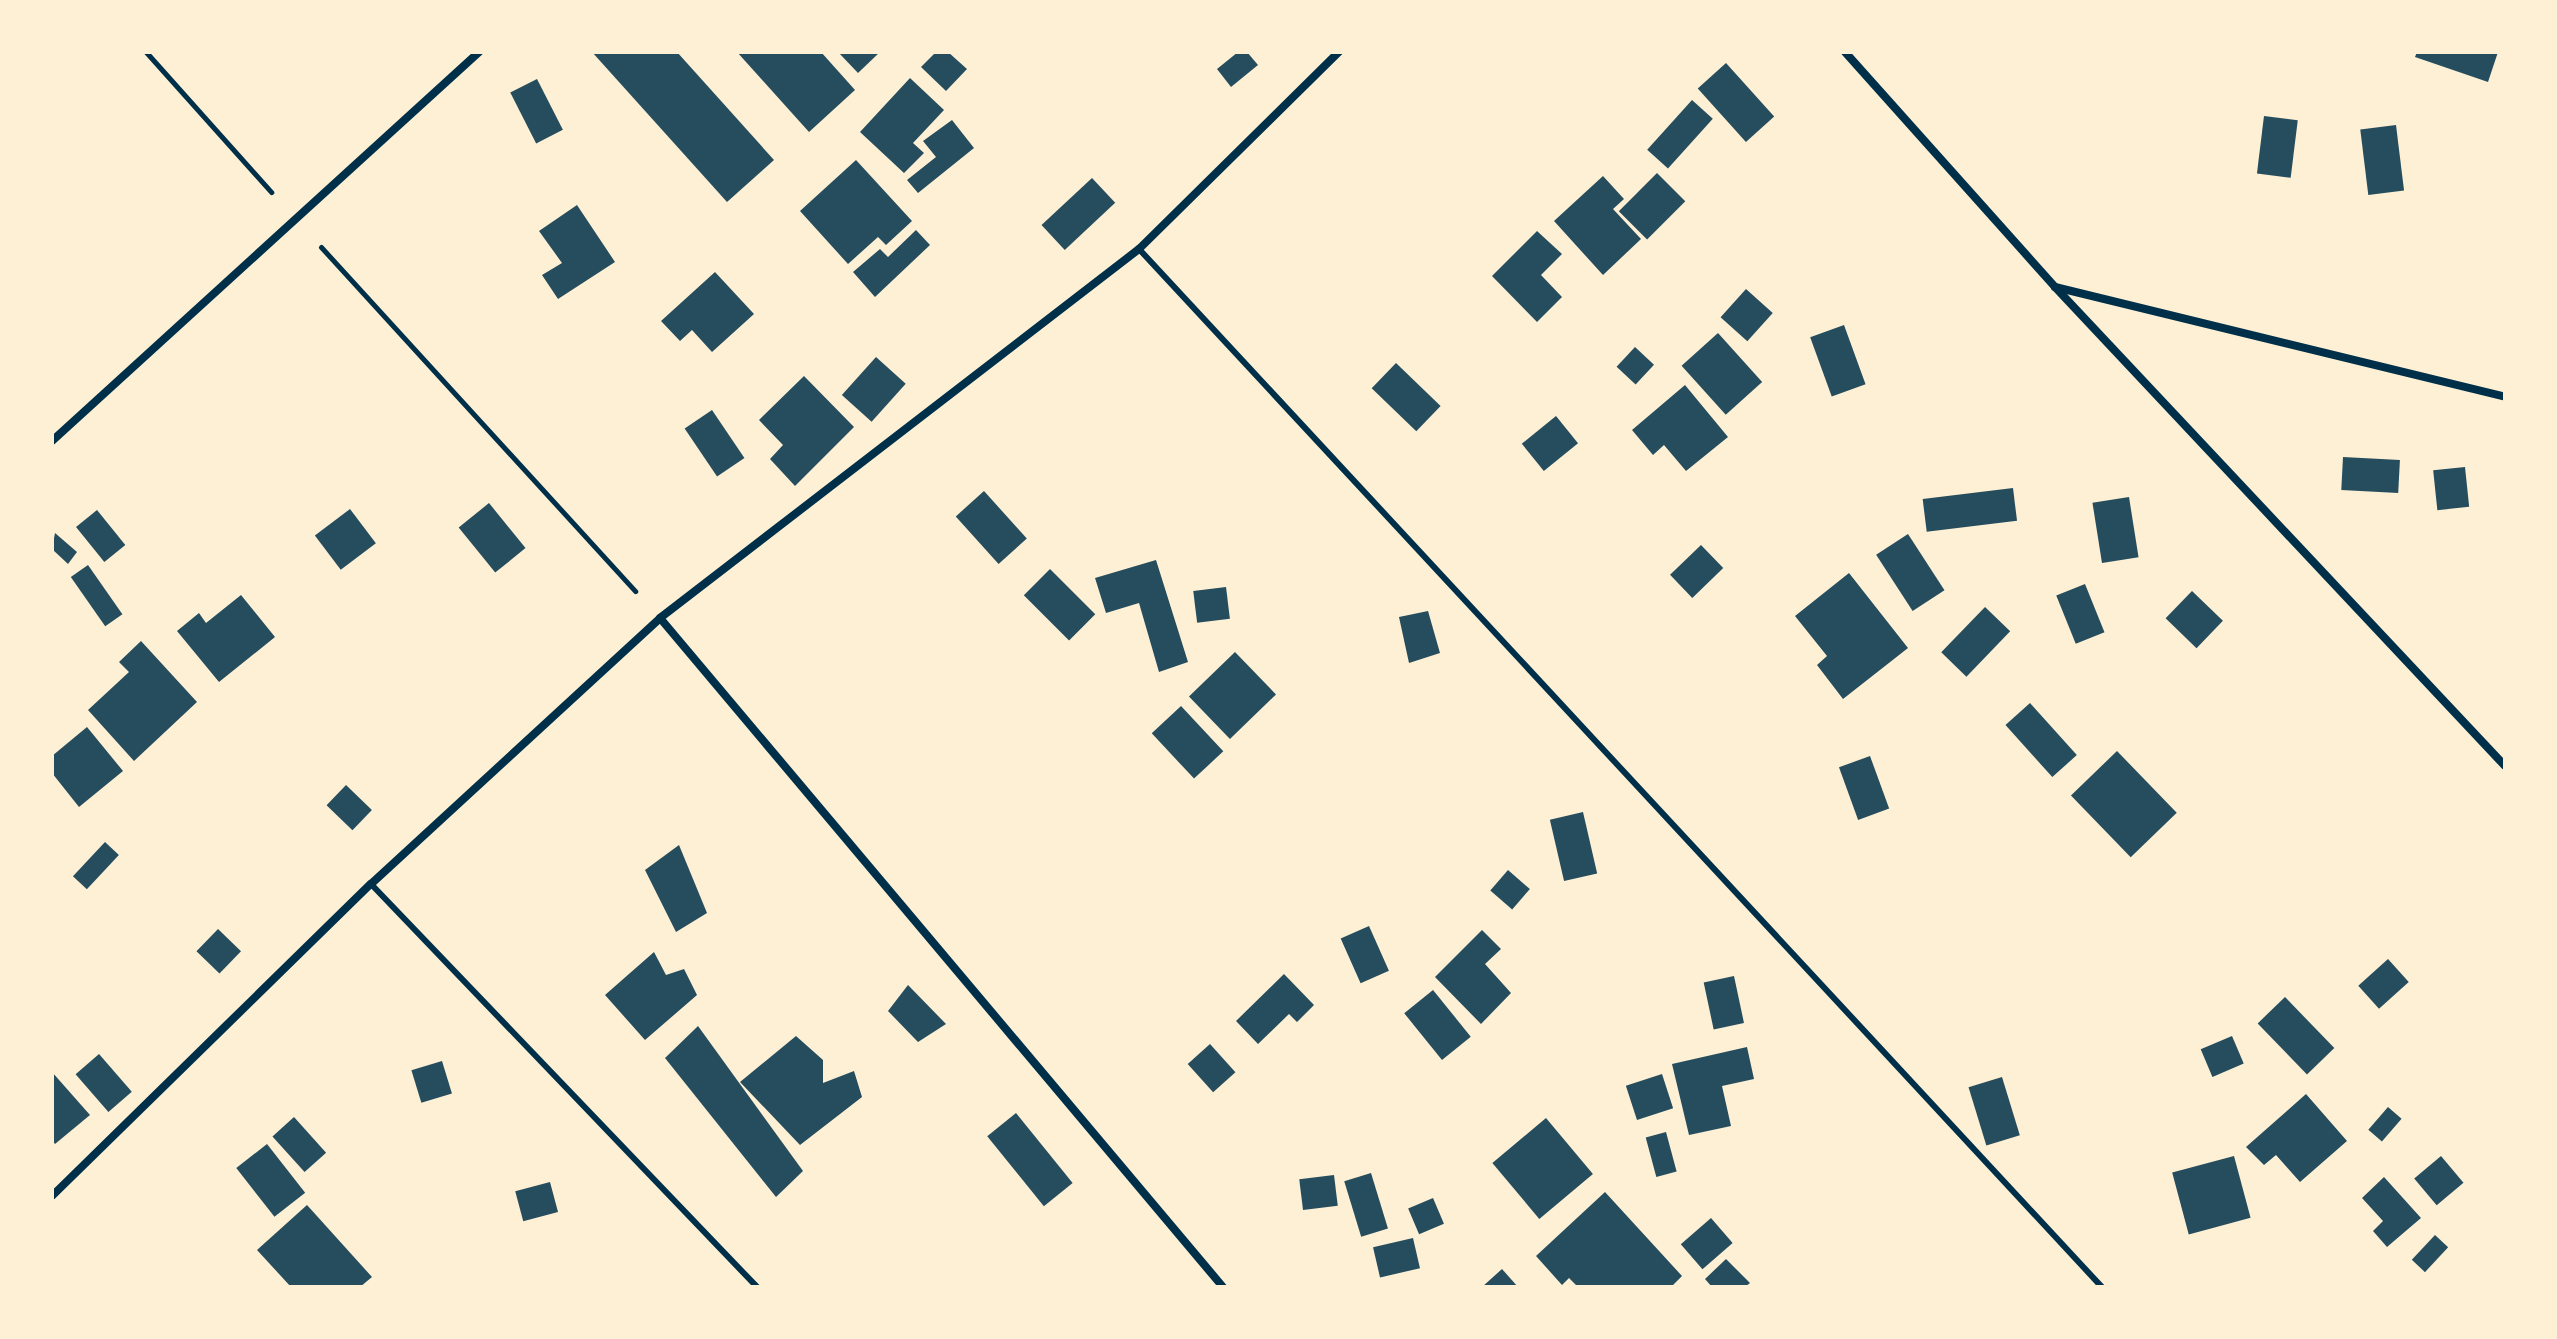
<!DOCTYPE html>
<html>
<head>
<meta charset="utf-8">
<style>
  body { margin:0 }
  #map { position:relative; width:2557px; height:1339px; overflow:hidden; background:#fdf0d5; font-family:Karla,sans-serif }
  div>[style] { position:absolute }
  [style*='--x'] { left:calc(var(--x)*1px); top:calc(var(--y)*1px); width:calc(var(--w)*1px); rotate:calc(var(--a)*1deg) }
  .building>* { inset:0; background:#264d5e; transform-origin:0 0 }
  .path>* { height:5px; margin:-2.5px; padding:0 2.5px; transform-origin:2.5px; border-radius:2.5px; background:#003049 }
  .service>* { height:6px; margin:-3px; padding:0 3px; transform-origin:3px; border-radius:3px; background:#003049 }
  .minor>* { height:8px; margin:-4px; padding:0 4px; transform-origin:4px; border-radius:4px; background:#003049 }
  span { translate:-50% -50%; white-space:nowrap; text-align:center; line-height:1.15; -webkit-text-stroke:8px #fdf0d5; paint-order:stroke }
  .frame { position:absolute; inset:0; border:54px solid #fdf0d5; pointer-events:none }
</style>
</head>
<body>
<div id="map">
  <div class="building">
    <div style="clip-path:polygon(592px 52px,677px 52px,774px 160px,727px 202px)"></div>
    <div style="clip-path:polygon(737px 52px,821px 52px,855px 90px,809px 132px)"></div>
    <div style="clip-path:polygon(838px 52px,880px 52px,858px 73px)"></div>
    <div style="clip-path:polygon(936px 52px,948px 52px,967px 69px,946px 91px,921px 67px)"></div>
    <div style="clip-path:polygon(1238px 52px,1247px 52px,1258px 65px,1231px 87px,1217px 69px)"></div>
    <div style="clip-path:polygon(2417px 52px,2498px 52px,2488px 82px,2415px 57px)"></div>
    <div style="left:1726px;top:63px;width:72px;height:38px;rotate:48deg"></div>
    <div style="clip-path:polygon(910px 78px,944px 110px,913px 143px,924px 153px,904px 173px,860px 132px)"></div>
    <div style="left:537px;top:79px;width:57px;height:30px;rotate:63deg"></div>
    <div style="left:1692px;top:100px;width:28px;height:67px;rotate:42deg"></div>
    <div style="left:2264px;top:116px;width:34px;height:58px;rotate:7deg"></div>
    <div style="clip-path:polygon(952px 120px,974px 148px,918px 193px,907px 180px,936px 157px,923px 141px)"></div>
    <div style="left:2396px;top:125px;width:66px;height:36px;rotate:83deg"></div>
    <div style="clip-path:polygon(856px 160px,912px 221px,886px 245px,878px 237px,848px 264px,800px 211px)"></div>
    <div style="left:1657px;top:173px;width:40px;height:54px;rotate:45deg"></div>
    <div style="clip-path:polygon(1603px 176px,1624px 199px,1613px 209px,1641px 239px,1603px 275px,1554px 221px)"></div>
    <div style="left:1092px;top:178px;width:34px;height:69px;rotate:47deg"></div>
    <div style="clip-path:polygon(577px 205px,615px 262px,558px 299px,542px 275px,562px 263px,539px 231px)"></div>
    <div style="clip-path:polygon(916px 230px,930px 245px,875px 297px,853px 272px,880px 249px,888px 257px)"></div>
    <div style="clip-path:polygon(1537px 231px,1562px 254px,1541px 275px,1562px 297px,1537px 322px,1492px 276px)"></div>
    <div style="clip-path:polygon(715px 272px,754px 314px,712px 352px,692px 330px,680px 341px,661px 321px)"></div>
    <div style="left:1746px;top:289px;width:36px;height:38px;rotate:42deg"></div>
    <div style="left:1844px;top:325px;width:63px;height:36px;rotate:70deg"></div>
    <div style="left:1718px;top:333px;width:66px;height:49px;rotate:48deg"></div>
    <div style="left:1635px;top:347px;width:26px;height:27px;rotate:43deg"></div>
    <div style="left:876px;top:357px;width:40px;height:51px;rotate:42deg"></div>
    <div style="left:1396px;top:363px;width:62px;height:35px;rotate:44deg"></div>
    <div style="clip-path:polygon(804px 376px,854px 427px,795px 486px,770px 459px,783px 445px,759px 420px)"></div>
    <div style="clip-path:polygon(1685px 385px,1728px 437px,1686px 471px,1664px 445px,1653px 455px,1632px 430px)"></div>
    <div style="left:712px;top:410px;width:58px;height:33px;rotate:56deg"></div>
    <div style="left:1556px;top:416px;width:35px;height:44px;rotate:51deg"></div>
    <div style="left:2343px;top:457px;width:57px;height:33px;rotate:3deg"></div>
    <div style="left:2465px;top:467px;width:40px;height:32px;rotate:84deg"></div>
    <div style="left:2013px;top:488px;width:33px;height:91px;rotate:83deg"></div>
    <div style="left:984px;top:491px;width:64px;height:38px;rotate:48deg"></div>
    <div style="left:2129px;top:497px;width:61px;height:37px;rotate:81deg"></div>
    <div style="left:489px;top:503px;width:58px;height:39px;rotate:51deg"></div>
    <div style="left:350px;top:509px;width:43px;height:44px;rotate:53deg"></div>
    <div style="left:97px;top:510px;width:45px;height:27px;rotate:51deg"></div>
    <div style="clip-path:polygon(55px 533px,77px 552px,68px 564px,52px 549px)"></div>
    <div style="left:1908px;top:534px;width:67px;height:38px;rotate:57deg"></div>
    <div style="left:1701px;top:545px;width:32px;height:43px;rotate:46deg"></div>
    <div style="clip-path:polygon(1156px 560px,1188px 662px,1159px 672px,1139px 603px,1106px 613px,1095px 578px)"></div>
    <div style="left:88px;top:565px;width:60px;height:21px;rotate:55deg"></div>
    <div style="left:1050px;top:569px;width:64px;height:37px;rotate:45deg"></div>
    <div style="clip-path:polygon(1849px 573px,1908px 648px,1843px 699px,1817px 665px,1827px 656px,1795px 616px)"></div>
    <div style="left:2085px;top:584px;width:52px;height:31px;rotate:68deg"></div>
    <div style="left:1226px;top:587px;width:32px;height:33px;rotate:83deg"></div>
    <div style="left:2192px;top:591px;width:43px;height:38px;rotate:44deg"></div>
    <div style="clip-path:polygon(241px 595px,275px 637px,219px 682px,177px 631px,199px 613px,206px 623px)"></div>
    <div style="left:1985px;top:607px;width:35px;height:63px;rotate:44deg"></div>
    <div style="clip-path:polygon(1428px 611px,1440px 653px,1409px 663px,1399px 617px)"></div>
    <div style="clip-path:polygon(141px 641px,197px 702px,134px 761px,88px 710px,129px 672px,119px 662px)"></div>
    <div style="left:1235px;top:652px;width:59px;height:64px;rotate:46deg"></div>
    <div style="left:2030px;top:703px;width:70px;height:33px;rotate:48deg"></div>
    <div style="left:1181px;top:706px;width:62px;height:40px;rotate:47deg"></div>
    <div style="clip-path:polygon(87px 727px,123px 771px,79px 807px,52px 773px,52px 756px)"></div>
    <div style="left:2117px;top:751px;width:86px;height:64px;rotate:46deg"></div>
    <div style="left:1870px;top:756px;width:56px;height:33px;rotate:70deg"></div>
    <div style="left:346px;top:785px;width:36px;height:28px;rotate:44deg"></div>
    <div style="left:1583px;top:812px;width:63px;height:34px;rotate:77deg"></div>
    <div style="left:105px;top:842px;width:19px;height:47px;rotate:43deg"></div>
    <div style="clip-path:polygon(679px 845px,707px 913px,676px 932px,645px 870px)"></div>
    <div style="left:1508px;top:870px;width:29px;height:27px;rotate:41deg"></div>
    <div style="left:1369px;top:926px;width:49px;height:31px;rotate:66deg"></div>
    <div style="left:218px;top:929px;width:32px;height:31px;rotate:44deg"></div>
    <div style="clip-path:polygon(1482px 930px,1501px 949px,1485px 964px,1511px 993px,1481px 1024px,1435px 977px)"></div>
    <div style="clip-path:polygon(654px 952px,666px 975px,684px 969px,697px 995px,645px 1040px,605px 995px)"></div>
    <div style="left:2388px;top:959px;width:31px;height:40px;rotate:48deg"></div>
    <div style="clip-path:polygon(1284px 974px,1314px 1005px,1297px 1022px,1289px 1014px,1258px 1044px,1236px 1021px)"></div>
    <div style="left:1734px;top:976px;width:48px;height:31px;rotate:78deg"></div>
    <div style="clip-path:polygon(908px 985px,946px 1024px,918px 1042px,888px 1011px)"></div>
    <div style="left:1433px;top:990px;width:60px;height:37px;rotate:51deg"></div>
    <div style="left:2285px;top:997px;width:71px;height:38px;rotate:46deg"></div>
    <div style="clip-path:polygon(698px 1026px,803px 1171px,776px 1197px,665px 1058px)"></div>
    <div style="clip-path:polygon(796px 1036px,823px 1060px,823px 1083px,854px 1071px,862px 1097px,800px 1145px,740px 1082px)"></div>
    <div style="left:2232px;top:1036px;width:30px;height:34px;rotate:67deg"></div>
    <div style="left:1210px;top:1044px;width:38px;height:30px;rotate:48deg"></div>
    <div style="clip-path:polygon(1747px 1047px,1754px 1079px,1722px 1086px,1731px 1126px,1689px 1135px,1672px 1064px)"></div>
    <div style="left:99px;top:1054px;width:50px;height:31px;rotate:49deg"></div>
    <div style="left:442px;top:1061px;width:34px;height:32px;rotate:73deg"></div>
    <div style="clip-path:polygon(52px 1072px,90px 1115px,55px 1144px,52px 1140px)"></div>
    <div style="left:1662px;top:1074px;width:36px;height:38px;rotate:72deg"></div>
    <div style="left:2002px;top:1077px;width:61px;height:35px;rotate:73deg"></div>
    <div style="clip-path:polygon(2306px 1094px,2347px 1141px,2300px 1182px,2276px 1155px,2264px 1165px,2246px 1147px)"></div>
    <div style="left:2388px;top:1107px;width:18px;height:30px;rotate:41deg"></div>
    <div style="left:1016px;top:1113px;width:90px;height:37px;rotate:51deg"></div>
    <div style="left:294px;top:1117px;width:48px;height:29px;rotate:48deg"></div>
    <div style="left:1546px;top:1118px;width:73px;height:70px;rotate:50deg"></div>
    <div style="left:1666px;top:1132px;width:41px;height:21px;rotate:75deg"></div>
    <div style="left:267px;top:1144px;width:62px;height:39px;rotate:52deg"></div>
    <div style="left:2234px;top:1156px;width:64px;height:64px;rotate:75deg"></div>
    <div style="left:2441px;top:1156px;width:35px;height:35px;rotate:50deg"></div>
    <div style="left:1371px;top:1173px;width:58px;height:28px;rotate:73deg"></div>
    <div style="left:1334px;top:1175px;width:31px;height:35px;rotate:83deg"></div>
    <div style="clip-path:polygon(2384px 1177px,2421px 1218px,2387px 1247px,2373px 1231px,2383px 1221px,2362px 1198px)"></div>
    <div style="left:550px;top:1182px;width:31px;height:36px;rotate:75deg"></div>
    <div style="clip-path:polygon(1605px 1192px,1682px 1276px,1671px 1287px,1578px 1287px,1569px 1278px,1562px 1285px,1536px 1256px)"></div>
    <div style="left:1433px;top:1198px;width:28px;height:27px;rotate:67deg"></div>
    <div style="clip-path:polygon(307px 1205px,372px 1277px,360px 1287px,291px 1287px,257px 1250px)"></div>
    <div style="left:1711px;top:1218px;width:33px;height:40px;rotate:49deg"></div>
    <div style="left:2435px;top:1235px;width:18px;height:34px;rotate:43deg"></div>
    <div style="left:1413px;top:1238px;width:31px;height:41px;rotate:77deg"></div>
    <div style="clip-path:polygon(1726px 1259px,1750px 1283px,1745px 1287px,1712px 1287px,1705px 1279px)"></div>
    <div style="clip-path:polygon(1502px 1269px,1518px 1287px,1482px 1287px)"></div>
  </div>
  <div class="path">
    <div style="--x:146;--y:52;--w:188;--a:48.2"></div>
    <div style="--x:321;--y:247;--w:466;--a:47.6"></div>
  </div>
  <div class="service">
    <div style="--x:1139;--y:249;--w:1416;--a:47.15"></div>
    <div style="--x:371;--y:884;--w:558;--a:46.23"></div>
  </div>
  <div class="minor">
    <div style="--x:1845;--y:52;--w:315;--a:48.2"></div>
    <div style="--x:2055;--y:287;--w:657;--a:46.79"></div>
    <div style="--x:2055;--y:287;--w:463;--a:13.7"></div>
    <div style="--x:52;--y:441;--w:578;--a:-42.33"></div>
    <div style="--x:660;--y:618;--w:874;--a:49.92"></div>
    <div style="--x:52;--y:1196;--w:446;--a:-44.4"></div>
    <div style="--x:371;--y:884;--w:393;--a:-42.6"></div>
    <div style="--x:660;--y:618;--w:605;--a:-37.61"></div>
    <div style="--x:1139;--y:249;--w:281;--a:-44.6"></div>
  </div>
  <div class="frame"></div>
</div>
</body>
</html>
